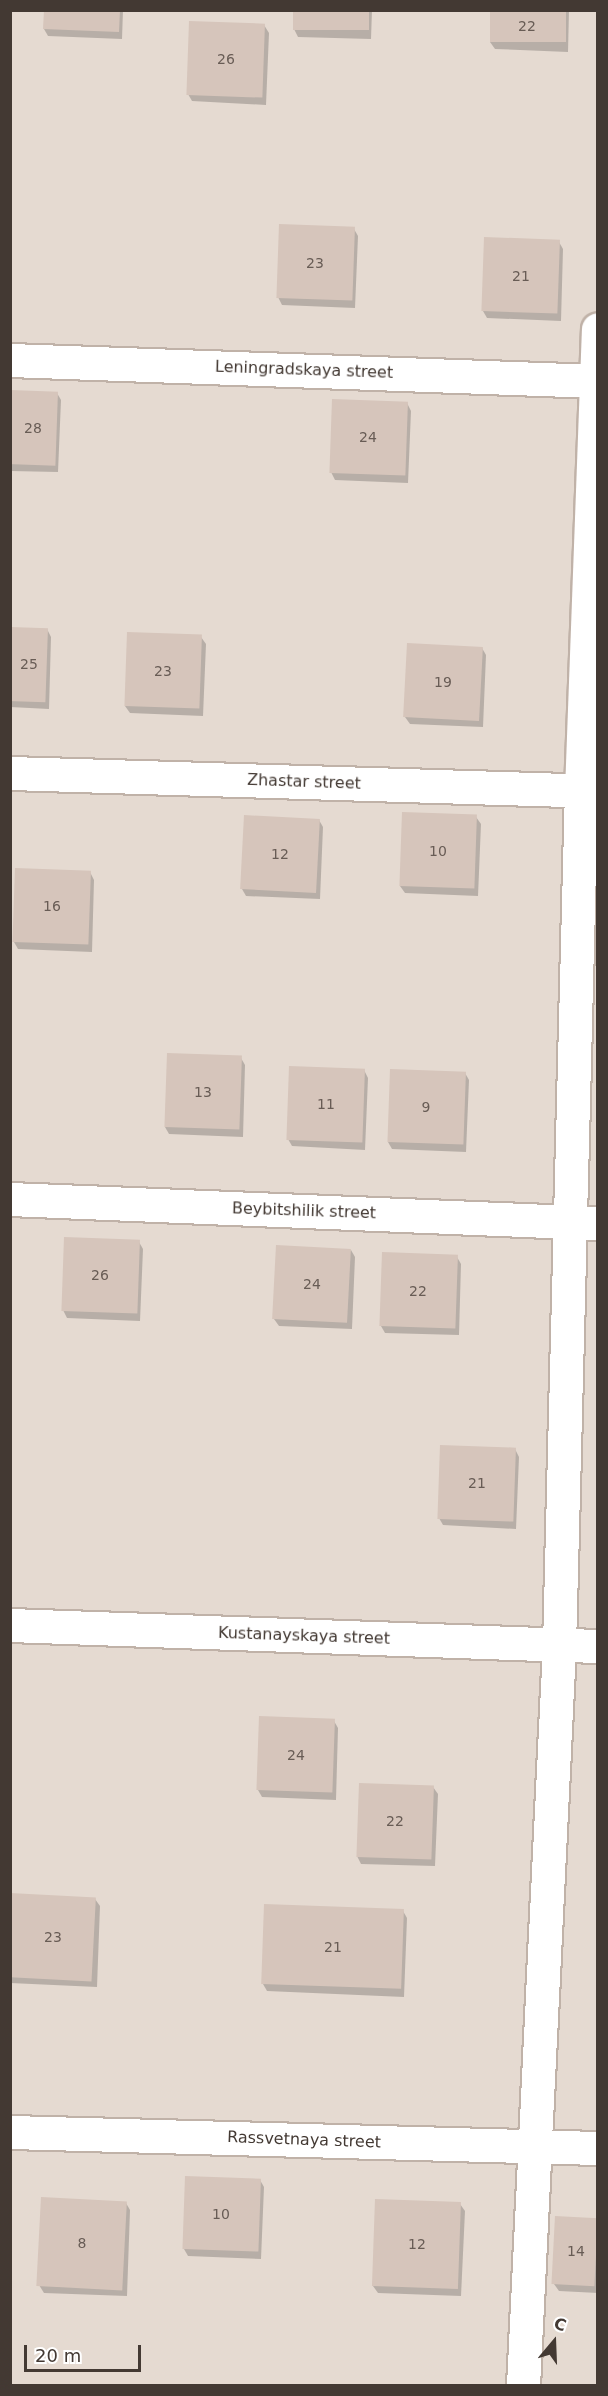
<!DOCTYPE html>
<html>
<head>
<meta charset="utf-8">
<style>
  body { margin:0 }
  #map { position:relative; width:608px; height:2396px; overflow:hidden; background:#f1eae3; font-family:"DejaVu Sans",sans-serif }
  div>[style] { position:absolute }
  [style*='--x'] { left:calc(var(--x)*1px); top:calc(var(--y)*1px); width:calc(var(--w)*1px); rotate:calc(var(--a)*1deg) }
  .residential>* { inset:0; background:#e5dad1; transform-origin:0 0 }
  .shadow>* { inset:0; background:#0003 }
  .building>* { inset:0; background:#d6c5bb; transform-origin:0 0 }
  .roads { filter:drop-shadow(2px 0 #c0b2a8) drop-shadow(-2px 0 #c0b2a8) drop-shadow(0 2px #c0b2a8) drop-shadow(0 -2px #c0b2a8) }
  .street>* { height:33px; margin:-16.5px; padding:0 16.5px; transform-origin:16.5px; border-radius:16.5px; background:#fff }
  span { translate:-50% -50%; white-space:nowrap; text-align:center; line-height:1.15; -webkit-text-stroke:6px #fff; paint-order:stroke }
  .number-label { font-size:14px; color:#685c55 }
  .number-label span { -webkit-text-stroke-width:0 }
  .street-label { font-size:16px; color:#433933 }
  .frame { position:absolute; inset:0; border:12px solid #433933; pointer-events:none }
  .north { position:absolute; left:524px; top:2312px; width:60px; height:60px; -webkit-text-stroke:4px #fff; paint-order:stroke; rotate:19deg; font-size:16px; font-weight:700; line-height:24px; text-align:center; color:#433933 }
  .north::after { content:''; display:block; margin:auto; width:21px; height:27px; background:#433933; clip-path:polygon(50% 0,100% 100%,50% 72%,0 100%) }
  .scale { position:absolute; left:24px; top:2345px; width:117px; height:27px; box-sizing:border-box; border:3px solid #433933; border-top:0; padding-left:8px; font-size:18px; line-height:21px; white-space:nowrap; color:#433933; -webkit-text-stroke:4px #fff; paint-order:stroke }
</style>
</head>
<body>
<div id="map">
  <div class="residential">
    <div style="left:11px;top:11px;width:586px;height:2374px"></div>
  </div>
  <div class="shadow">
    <div style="clip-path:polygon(45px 10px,123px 10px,122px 39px,48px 36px,44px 29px)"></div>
    <div style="clip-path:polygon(294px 10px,372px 10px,371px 39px,298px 37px,294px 29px)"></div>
    <div style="clip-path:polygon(492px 10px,569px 10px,568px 52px,495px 49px,490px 42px)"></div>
    <div style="clip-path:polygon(264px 25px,269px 33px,266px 105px,192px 101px,188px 94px)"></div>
    <div style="clip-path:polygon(354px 229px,358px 236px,355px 308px,282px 305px,278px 297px)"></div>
    <div style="clip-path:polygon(559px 242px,563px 249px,561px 321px,487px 318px,483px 311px)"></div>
    <div style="clip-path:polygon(10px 392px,57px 393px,61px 400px,58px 472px,10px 471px)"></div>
    <div style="clip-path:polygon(407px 403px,411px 411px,408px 483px,335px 480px,331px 472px)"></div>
    <div style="clip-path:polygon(10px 628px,47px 629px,51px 637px,49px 709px,10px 707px)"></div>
    <div style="clip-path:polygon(201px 637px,206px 644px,203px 716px,130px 713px,125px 706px)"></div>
    <div style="clip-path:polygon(482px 648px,486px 655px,483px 727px,410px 724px,405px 717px)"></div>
    <div style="clip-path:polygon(476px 817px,481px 824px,478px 896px,405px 893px,400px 886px)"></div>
    <div style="clip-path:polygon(319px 820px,323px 827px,320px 899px,246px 896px,242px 889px)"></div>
    <div style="clip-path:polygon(90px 872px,94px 880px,92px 952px,18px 949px,14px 942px)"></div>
    <div style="clip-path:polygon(241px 1058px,245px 1065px,243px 1137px,169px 1134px,165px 1127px)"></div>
    <div style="clip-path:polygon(364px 1070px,368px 1078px,365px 1150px,292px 1146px,288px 1139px)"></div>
    <div style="clip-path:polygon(465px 1073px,469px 1080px,466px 1152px,392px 1149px,388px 1142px)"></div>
    <div style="clip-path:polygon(139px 1242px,143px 1249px,140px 1321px,67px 1318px,63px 1310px)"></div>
    <div style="clip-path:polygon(351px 1250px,355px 1257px,352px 1329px,279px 1326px,274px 1319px)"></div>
    <div style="clip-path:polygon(457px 1257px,461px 1264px,459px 1335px,385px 1333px,381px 1326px)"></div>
    <div style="clip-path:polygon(515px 1449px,519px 1457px,516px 1529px,443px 1525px,439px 1518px)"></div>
    <div style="clip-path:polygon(334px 1721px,338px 1728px,336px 1800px,262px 1797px,258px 1790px)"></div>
    <div style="clip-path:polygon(433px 1787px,438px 1794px,435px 1866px,361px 1864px,357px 1856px)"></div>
    <div style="clip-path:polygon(10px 1895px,95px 1899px,100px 1906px,97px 1987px,10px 1983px)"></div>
    <div style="clip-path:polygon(403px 1911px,407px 1918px,404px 1997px,267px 1991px,263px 1984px)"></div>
    <div style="clip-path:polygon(260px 2180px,264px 2187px,261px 2259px,188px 2256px,184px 2249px)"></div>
    <div style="clip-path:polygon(126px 2203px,130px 2210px,127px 2296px,44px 2293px,39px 2285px)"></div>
    <div style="clip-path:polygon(460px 2204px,465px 2211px,461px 2296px,378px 2293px,373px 2286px)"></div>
    <div style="clip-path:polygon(598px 2219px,598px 2293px,559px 2291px,554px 2284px)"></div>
  </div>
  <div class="building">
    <div style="clip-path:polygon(44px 10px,120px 10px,119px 32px,43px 29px)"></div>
    <div style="left:293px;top:10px;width:76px;height:20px"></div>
    <div style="left:490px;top:10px;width:76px;height:32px"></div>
    <div style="left:189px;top:21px;width:76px;height:74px;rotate:2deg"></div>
    <div style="left:279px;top:224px;width:76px;height:74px;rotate:2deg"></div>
    <div style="left:484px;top:237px;width:76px;height:74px;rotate:2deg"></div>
    <div style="left:10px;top:390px;width:48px;height:74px;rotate:2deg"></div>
    <div style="left:332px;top:399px;width:76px;height:74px;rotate:2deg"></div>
    <div style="left:10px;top:627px;width:38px;height:74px;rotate:2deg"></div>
    <div style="left:127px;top:632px;width:75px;height:74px;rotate:2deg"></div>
    <div style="left:407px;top:643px;width:76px;height:74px;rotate:3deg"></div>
    <div style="left:402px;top:812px;width:75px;height:74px;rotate:2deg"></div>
    <div style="left:244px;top:815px;width:76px;height:74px;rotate:3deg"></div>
    <div style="left:15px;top:868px;width:76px;height:74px;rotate:2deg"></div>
    <div style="left:167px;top:1053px;width:75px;height:74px;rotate:2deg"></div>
    <div style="left:289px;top:1066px;width:76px;height:74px;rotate:2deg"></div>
    <div style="left:390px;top:1069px;width:76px;height:73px;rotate:2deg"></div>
    <div style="left:64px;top:1237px;width:76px;height:74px;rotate:2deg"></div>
    <div style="left:276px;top:1245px;width:75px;height:74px;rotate:3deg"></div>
    <div style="left:382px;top:1252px;width:76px;height:74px;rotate:2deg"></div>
    <div style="left:440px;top:1445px;width:76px;height:74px;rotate:2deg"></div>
    <div style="left:259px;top:1716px;width:76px;height:74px;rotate:2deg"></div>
    <div style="left:359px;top:1783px;width:75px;height:74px;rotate:2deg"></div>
    <div style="left:10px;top:1893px;width:86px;height:84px;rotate:3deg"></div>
    <div style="left:264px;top:1904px;width:140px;height:80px;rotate:2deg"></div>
    <div style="left:185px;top:2176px;width:76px;height:73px;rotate:2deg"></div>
    <div style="left:41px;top:2197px;width:86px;height:89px;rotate:3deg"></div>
    <div style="left:375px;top:2199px;width:86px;height:87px;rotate:2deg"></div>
    <div style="left:555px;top:2216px;width:43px;height:68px;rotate:3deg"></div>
  </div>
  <div class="roads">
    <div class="street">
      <div style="--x:10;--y:360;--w:588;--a:2.05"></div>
      <div style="--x:10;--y:773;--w:588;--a:1.75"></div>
      <div style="--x:10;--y:1199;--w:588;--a:2.34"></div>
      <div style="--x:10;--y:1625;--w:588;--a:2.05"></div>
      <div style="--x:10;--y:2132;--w:588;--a:1.56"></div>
      <div style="--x:523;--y:2386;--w:741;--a:-87.21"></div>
      <div style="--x:559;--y:1646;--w:855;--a:-88.53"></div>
      <div style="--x:581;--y:791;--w:462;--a:-87.9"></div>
    </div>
  </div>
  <div class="number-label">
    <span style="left:527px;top:26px">22</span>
    <span style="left:226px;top:59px">26</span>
    <span style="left:315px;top:263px">23</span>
    <span style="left:521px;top:276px">21</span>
    <span style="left:33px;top:428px">28</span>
    <span style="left:368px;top:437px">24</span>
    <span style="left:29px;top:664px">25</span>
    <span style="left:163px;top:671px">23</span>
    <span style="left:443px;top:682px">19</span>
    <span style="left:438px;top:851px">10</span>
    <span style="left:280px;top:854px">12</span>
    <span style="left:52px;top:906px">16</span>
    <span style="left:203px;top:1092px">13</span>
    <span style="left:326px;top:1104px">11</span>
    <span style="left:426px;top:1107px">9</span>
    <span style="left:100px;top:1275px">26</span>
    <span style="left:312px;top:1284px">24</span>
    <span style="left:418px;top:1291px">22</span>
    <span style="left:477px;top:1483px">21</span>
    <span style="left:296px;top:1755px">24</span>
    <span style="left:395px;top:1821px">22</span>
    <span style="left:53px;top:1937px">23</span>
    <span style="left:333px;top:1947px">21</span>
    <span style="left:221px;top:2214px">10</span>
    <span style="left:82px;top:2243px">8</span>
    <span style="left:417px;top:2244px">12</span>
    <span style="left:576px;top:2251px">14</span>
  </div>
  <div class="street-label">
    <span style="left:304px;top:370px;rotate:2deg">Leningradskaya street</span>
    <span style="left:304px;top:782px;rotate:2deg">Zhastar street</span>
    <span style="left:304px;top:1211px;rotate:2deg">Beybitshilik street</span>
    <span style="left:304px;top:1636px;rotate:2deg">Kustanayskaya street</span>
    <span style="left:304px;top:2140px;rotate:2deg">Rassvetnaya street</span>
  </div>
  <div class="frame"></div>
  <div class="north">С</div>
  <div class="scale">20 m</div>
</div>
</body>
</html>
